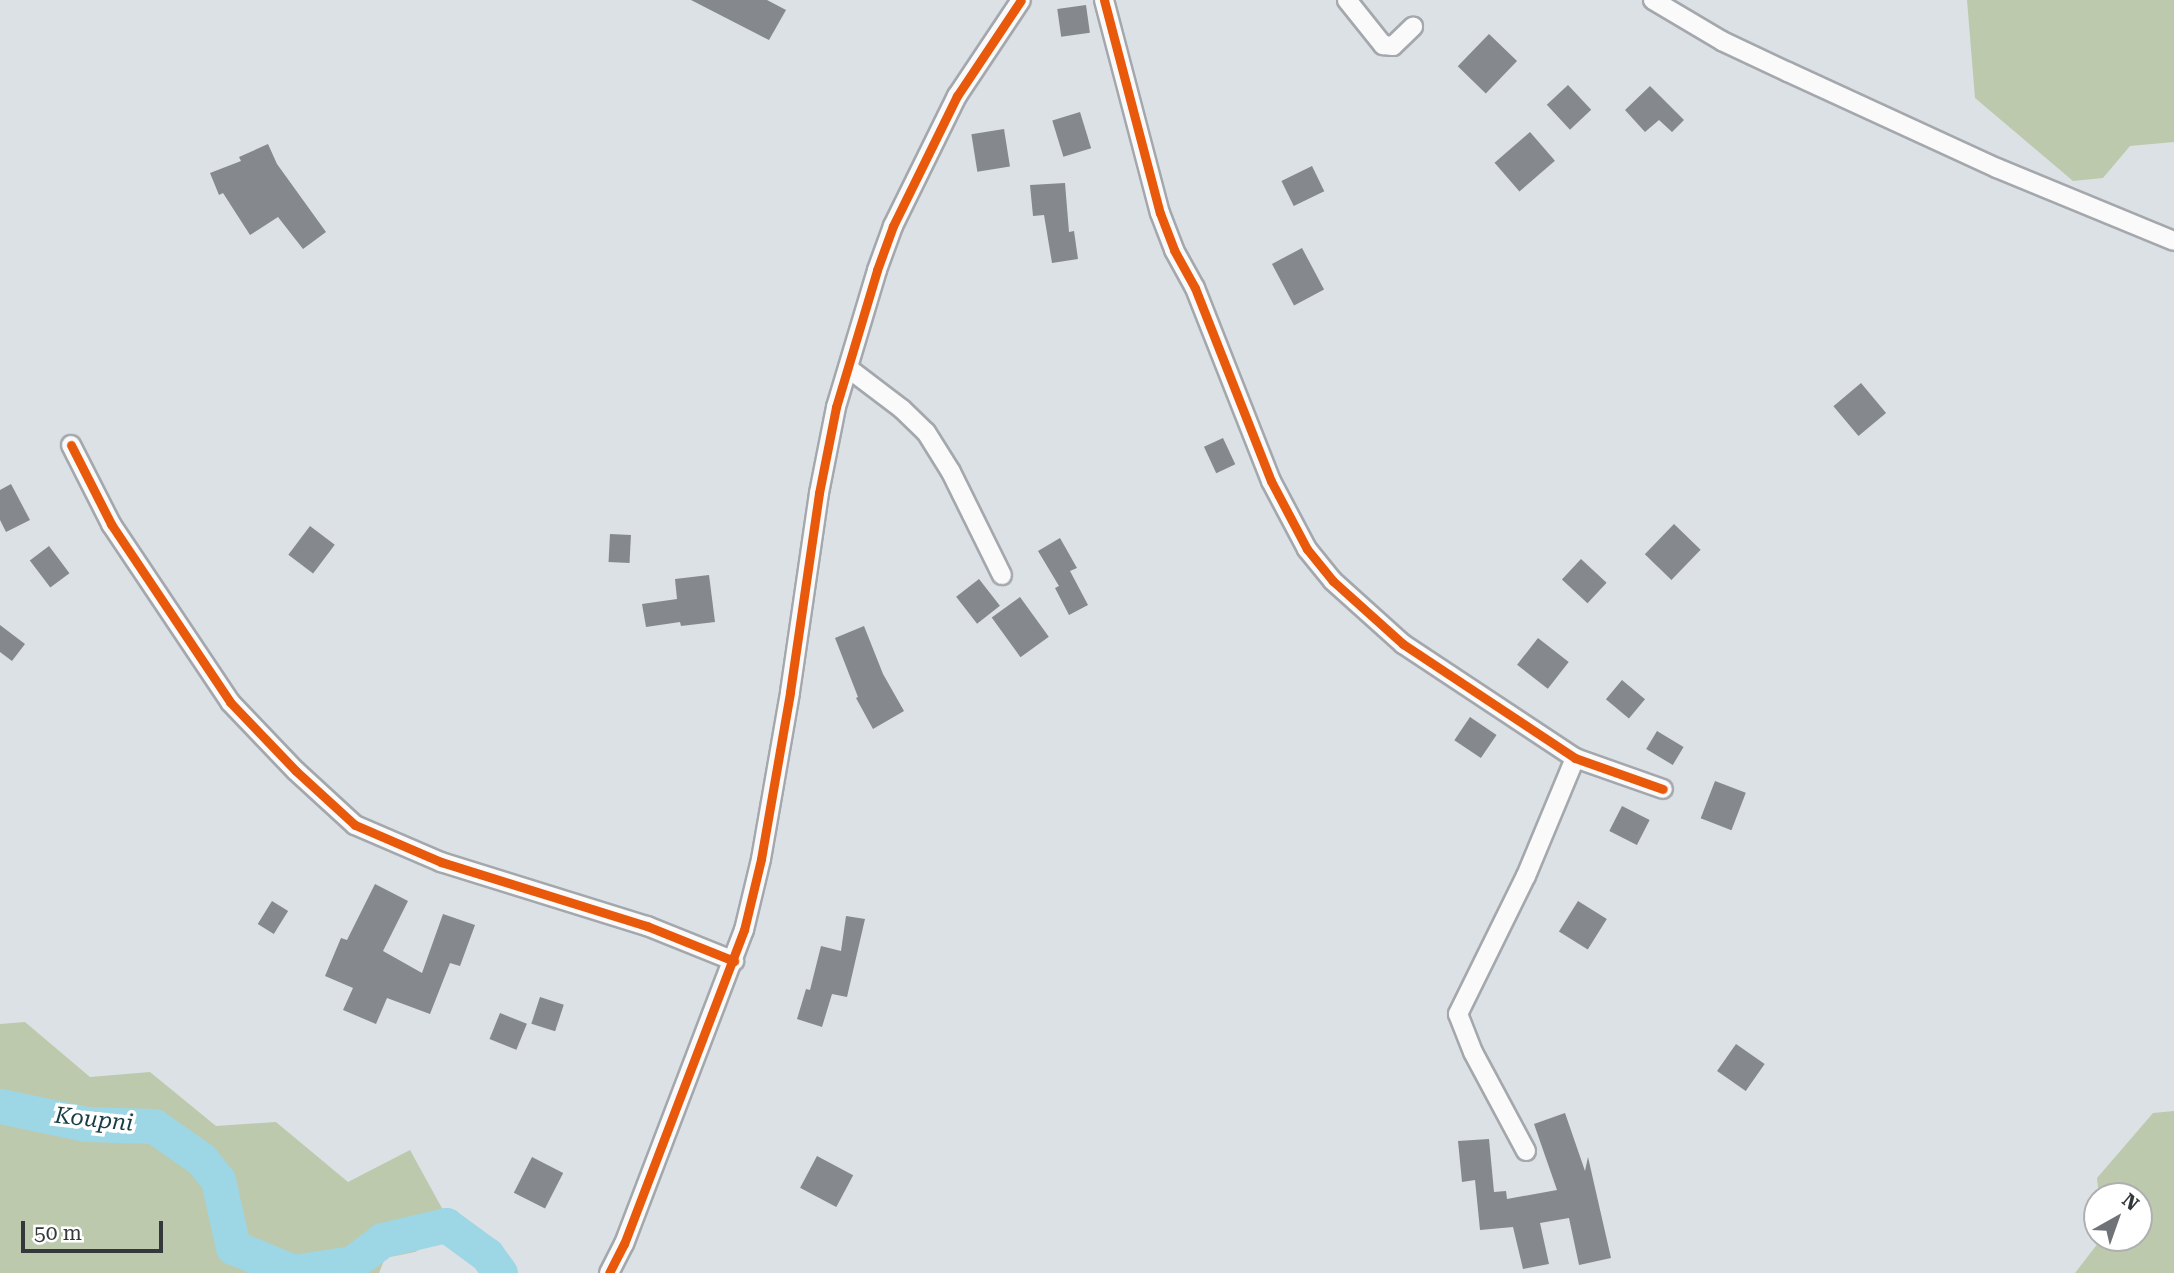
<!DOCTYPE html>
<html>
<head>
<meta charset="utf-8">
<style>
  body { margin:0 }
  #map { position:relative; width:2174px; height:1273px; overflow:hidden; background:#dce1e6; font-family:"Roboto Serif",serif }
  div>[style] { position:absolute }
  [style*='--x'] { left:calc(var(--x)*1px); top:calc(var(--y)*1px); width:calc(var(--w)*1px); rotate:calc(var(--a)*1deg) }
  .green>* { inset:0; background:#bdc9ad }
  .river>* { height:35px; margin:-17.5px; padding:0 17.5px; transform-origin:17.5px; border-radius:17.5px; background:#9dd6e4 }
  .building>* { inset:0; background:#85888c; transform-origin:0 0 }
  .roads { filter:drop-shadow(2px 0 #a4a8ac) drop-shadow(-2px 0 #a4a8ac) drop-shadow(0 2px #a4a8ac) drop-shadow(0 -2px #a4a8ac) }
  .street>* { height:18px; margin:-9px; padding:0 9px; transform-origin:9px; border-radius:9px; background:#fafafb }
  .cycleway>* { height:9px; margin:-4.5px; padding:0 4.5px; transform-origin:4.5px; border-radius:4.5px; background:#e8590c }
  span { translate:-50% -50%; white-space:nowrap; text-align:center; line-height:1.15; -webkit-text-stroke:7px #fff; paint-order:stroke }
  .water-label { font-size:23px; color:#173e45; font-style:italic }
  .north { position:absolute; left:2083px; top:1182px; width:70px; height:70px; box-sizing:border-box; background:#fff; border:2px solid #aeafb1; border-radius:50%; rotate:40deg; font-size:19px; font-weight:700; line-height:28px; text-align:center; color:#34383b }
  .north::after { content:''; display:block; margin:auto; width:24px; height:32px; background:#6f7377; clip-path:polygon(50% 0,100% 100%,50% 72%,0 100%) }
  .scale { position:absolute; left:21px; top:1221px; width:142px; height:32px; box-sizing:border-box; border:4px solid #34383b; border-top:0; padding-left:9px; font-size:21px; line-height:24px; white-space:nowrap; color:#34383b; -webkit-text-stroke:5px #fff; paint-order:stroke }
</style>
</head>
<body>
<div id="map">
  <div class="green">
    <div style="clip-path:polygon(1967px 0,2174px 0,2174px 142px,2130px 146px,2103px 178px,2073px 181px,1975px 98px)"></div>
    <div style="clip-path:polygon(25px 1022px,90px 1077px,150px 1072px,216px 1126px,276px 1122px,348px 1182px,410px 1150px,454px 1230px,415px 1252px,385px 1258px,379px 1273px,0 1273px,0 1024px)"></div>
    <div style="clip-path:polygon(2174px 1111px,2174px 1273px,2075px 1273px,2102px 1238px,2139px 1238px,2139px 1196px,2099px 1196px,2097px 1178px,2153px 1113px)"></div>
  </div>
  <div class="river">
    <div style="--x:0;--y:1106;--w:88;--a:11.8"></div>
    <div style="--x:86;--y:1124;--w:68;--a:1.7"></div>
    <div style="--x:154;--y:1126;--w:57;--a:35.1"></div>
    <div style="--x:201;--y:1159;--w:27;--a:51"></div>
    <div style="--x:218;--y:1180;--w:69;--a:77.4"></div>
    <div style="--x:233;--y:1247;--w:65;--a:22.6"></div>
    <div style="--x:293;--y:1272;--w:60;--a:-8.7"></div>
    <div style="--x:352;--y:1263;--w:38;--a:-37"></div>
    <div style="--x:382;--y:1240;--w:66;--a:-13.2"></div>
    <div style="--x:446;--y:1225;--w:51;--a:36.2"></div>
    <div style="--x:487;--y:1255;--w:22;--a:54"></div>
  </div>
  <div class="building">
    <div style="clip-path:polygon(691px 0,767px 0,786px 10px,769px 40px)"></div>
    <div style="left:1086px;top:5px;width:28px;height:29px;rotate:82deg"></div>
    <div style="left:1489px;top:34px;width:39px;height:45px;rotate:44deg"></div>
    <div style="left:1568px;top:85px;width:34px;height:29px;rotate:47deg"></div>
    <div style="clip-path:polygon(1650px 86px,1684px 120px,1672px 132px,1659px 120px,1645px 132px,1625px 110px)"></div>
    <div style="left:1080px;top:112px;width:38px;height:29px;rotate:73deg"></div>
    <div style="left:1004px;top:129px;width:38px;height:33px;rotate:81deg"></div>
    <div style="left:1530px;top:132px;width:38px;height:47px;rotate:49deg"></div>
    <div style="clip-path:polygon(268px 144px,277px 164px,326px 232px,303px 249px,278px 217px,250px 235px,223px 193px,219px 195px,210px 173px,241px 161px,239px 157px)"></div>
    <div style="left:1312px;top:166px;width:28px;height:34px;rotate:64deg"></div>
    <div style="clip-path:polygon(1065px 183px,1069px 232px,1074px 231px,1078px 259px,1052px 263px,1044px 215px,1033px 216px,1030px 185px)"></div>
    <div style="left:1302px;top:248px;width:47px;height:34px;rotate:62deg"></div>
    <div style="left:1861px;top:383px;width:39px;height:36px;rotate:50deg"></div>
    <div style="left:1223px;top:438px;width:29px;height:21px;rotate:65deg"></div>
    <div style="clip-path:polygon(11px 484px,30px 520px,6px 532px,0 520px,0 490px)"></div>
    <div style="left:1674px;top:524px;width:37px;height:42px;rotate:44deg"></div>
    <div style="left:310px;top:526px;width:31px;height:36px;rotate:37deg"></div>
    <div style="left:610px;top:534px;width:21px;height:28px;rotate:3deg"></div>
    <div style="clip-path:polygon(1060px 538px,1077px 568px,1070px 571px,1088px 605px,1069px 615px,1055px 588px,1059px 586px,1038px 551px)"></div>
    <div style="left:49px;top:546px;width:34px;height:24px;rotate:53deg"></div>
    <div style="left:1581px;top:559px;width:35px;height:28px;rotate:43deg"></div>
    <div style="clip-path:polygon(709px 575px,715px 622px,681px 626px,680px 622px,646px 627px,642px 604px,677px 599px,675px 579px)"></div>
    <div style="left:979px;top:579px;width:34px;height:29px;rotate:52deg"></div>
    <div style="left:1020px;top:597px;width:49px;height:35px;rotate:54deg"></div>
    <div style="clip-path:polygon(0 625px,25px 644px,12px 661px,0 652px)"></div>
    <div style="clip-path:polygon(864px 626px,883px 674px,904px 711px,873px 729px,856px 698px,858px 697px,835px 638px)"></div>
    <div style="left:1538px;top:638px;width:39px;height:34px;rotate:38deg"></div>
    <div style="left:1622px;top:680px;width:30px;height:25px;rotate:40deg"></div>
    <div style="left:1470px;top:717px;width:32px;height:28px;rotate:34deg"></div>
    <div style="left:1657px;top:731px;width:31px;height:21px;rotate:31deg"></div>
    <div style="left:1715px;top:781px;width:33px;height:40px;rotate:21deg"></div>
    <div style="left:1622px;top:806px;width:31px;height:28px;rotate:27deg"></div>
    <div style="clip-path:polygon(375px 884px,408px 901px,383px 951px,422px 973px,443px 914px,475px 925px,460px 966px,450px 963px,430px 1014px,387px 998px,376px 1024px,343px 1010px,353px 988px,325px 976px,341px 938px,347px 940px)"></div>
    <div style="left:272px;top:901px;width:19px;height:27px;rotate:32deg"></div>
    <div style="left:1578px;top:901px;width:34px;height:36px;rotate:32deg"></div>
    <div style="clip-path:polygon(846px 916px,865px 919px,847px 997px,832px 994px,822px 1027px,797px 1019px,806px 989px,810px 990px,821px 946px,841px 951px)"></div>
    <div style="left:540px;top:997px;width:25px;height:28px;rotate:18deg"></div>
    <div style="left:500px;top:1013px;width:29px;height:28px;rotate:22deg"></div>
    <div style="left:1736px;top:1044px;width:35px;height:33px;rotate:35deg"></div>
    <div style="clip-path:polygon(1565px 1113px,1585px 1171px,1588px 1157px,1611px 1258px,1579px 1265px,1569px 1218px,1540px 1223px,1549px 1264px,1523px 1269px,1513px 1227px,1480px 1230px,1475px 1180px,1462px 1182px,1458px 1141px,1489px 1139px,1494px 1192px,1506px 1191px,1507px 1199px,1557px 1190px,1534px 1124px)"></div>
    <div style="left:817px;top:1156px;width:41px;height:36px;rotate:28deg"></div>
    <div style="left:532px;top:1157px;width:35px;height:40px;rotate:27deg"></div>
  </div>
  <div class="roads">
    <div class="street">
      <div style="--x:1104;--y:0;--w:220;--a:75.3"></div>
      <div style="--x:1160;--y:213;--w:40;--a:69"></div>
      <div style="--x:1174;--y:250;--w:43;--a:61.1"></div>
      <div style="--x:1195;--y:288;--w:207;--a:68.5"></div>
      <div style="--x:1271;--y:481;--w:77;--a:62.1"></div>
      <div style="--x:1307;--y:549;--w:41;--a:50.9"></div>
      <div style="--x:1333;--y:581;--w:94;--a:42"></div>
      <div style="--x:1403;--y:644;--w:206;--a:33.5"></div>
      <div style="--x:1575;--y:758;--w:93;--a:19.4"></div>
      <div style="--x:1347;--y:0;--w:58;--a:51.3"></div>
      <div style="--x:1383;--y:45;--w:10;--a:6"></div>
      <div style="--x:1393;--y:46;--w:28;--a:-44"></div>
      <div style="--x:1653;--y:0;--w:80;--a:30.7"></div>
      <div style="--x:1722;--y:41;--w:73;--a:25.2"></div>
      <div style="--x:1788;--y:72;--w:230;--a:24.7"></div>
      <div style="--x:1997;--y:168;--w:191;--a:22.4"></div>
      <div style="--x:848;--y:368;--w:68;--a:37.2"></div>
      <div style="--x:902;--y:409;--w:33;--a:44"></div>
      <div style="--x:926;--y:432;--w:47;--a:58"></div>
      <div style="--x:951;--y:472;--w:115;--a:63.7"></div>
      <div style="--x:71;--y:445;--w:89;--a:63.1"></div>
      <div style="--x:111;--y:524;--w:214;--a:56.2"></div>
      <div style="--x:230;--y:702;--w:95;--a:46.3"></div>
      <div style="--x:296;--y:771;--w:80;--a:42.5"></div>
      <div style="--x:355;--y:825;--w:94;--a:23.3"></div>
      <div style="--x:441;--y:862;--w:216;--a:17.3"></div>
      <div style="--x:647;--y:926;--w:94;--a:21.9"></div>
      <div style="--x:1526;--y:1151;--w:112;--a:-118.2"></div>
      <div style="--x:1473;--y:1052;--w:41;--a:-111.5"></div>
      <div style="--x:1458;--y:1014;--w:154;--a:-63.8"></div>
      <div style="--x:1526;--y:876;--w:128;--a:-67.4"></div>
      <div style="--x:609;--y:1273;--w:33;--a:-63"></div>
      <div style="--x:624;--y:1244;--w:336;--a:-69.1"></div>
      <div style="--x:744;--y:930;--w:73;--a:-76.5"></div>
      <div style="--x:761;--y:859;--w:169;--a:-80.1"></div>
      <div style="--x:790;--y:692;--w:201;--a:-81.7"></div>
      <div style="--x:819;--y:493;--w:88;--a:-78.8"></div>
      <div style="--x:836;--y:407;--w:143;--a:-73.3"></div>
      <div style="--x:877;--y:270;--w:47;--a:-70"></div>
      <div style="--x:893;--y:226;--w:145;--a:-63.8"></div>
      <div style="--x:957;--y:96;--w:115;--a:-56.3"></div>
    </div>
  </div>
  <div class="cycleway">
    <div style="--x:1104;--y:0;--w:220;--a:75.3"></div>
    <div style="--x:1160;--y:213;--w:40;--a:69"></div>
    <div style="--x:1174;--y:250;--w:43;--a:61.1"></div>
    <div style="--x:1195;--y:288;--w:207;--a:68.5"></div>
    <div style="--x:1271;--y:481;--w:77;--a:62.1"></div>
    <div style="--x:1307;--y:549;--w:41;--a:50.9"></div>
    <div style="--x:1333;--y:581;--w:94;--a:42"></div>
    <div style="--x:1403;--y:644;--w:206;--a:33.5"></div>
    <div style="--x:1575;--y:758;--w:93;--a:19.4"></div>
    <div style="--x:71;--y:445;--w:89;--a:63.1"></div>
    <div style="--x:111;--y:524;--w:214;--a:56.2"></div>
    <div style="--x:230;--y:702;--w:95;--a:46.3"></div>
    <div style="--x:296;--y:771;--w:80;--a:42.5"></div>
    <div style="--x:355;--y:825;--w:94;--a:23.3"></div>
    <div style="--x:441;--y:862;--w:216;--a:17.3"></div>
    <div style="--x:647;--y:926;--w:94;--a:21.9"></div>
    <div style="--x:609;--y:1273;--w:33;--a:-63"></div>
    <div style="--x:624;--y:1244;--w:336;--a:-69.1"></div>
    <div style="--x:744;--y:930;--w:73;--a:-76.5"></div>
    <div style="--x:761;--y:859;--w:169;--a:-80.1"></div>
    <div style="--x:790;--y:692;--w:201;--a:-81.7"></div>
    <div style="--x:819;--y:493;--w:88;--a:-78.8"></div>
    <div style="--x:836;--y:407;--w:143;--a:-73.3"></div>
    <div style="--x:877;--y:270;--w:47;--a:-70"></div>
    <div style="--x:893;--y:226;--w:145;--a:-63.8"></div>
    <div style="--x:957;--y:96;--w:115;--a:-56.3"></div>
  </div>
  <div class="water-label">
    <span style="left:94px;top:1120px;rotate:6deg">Koupni</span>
  </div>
  <div class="north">N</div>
  <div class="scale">50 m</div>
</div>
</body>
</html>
